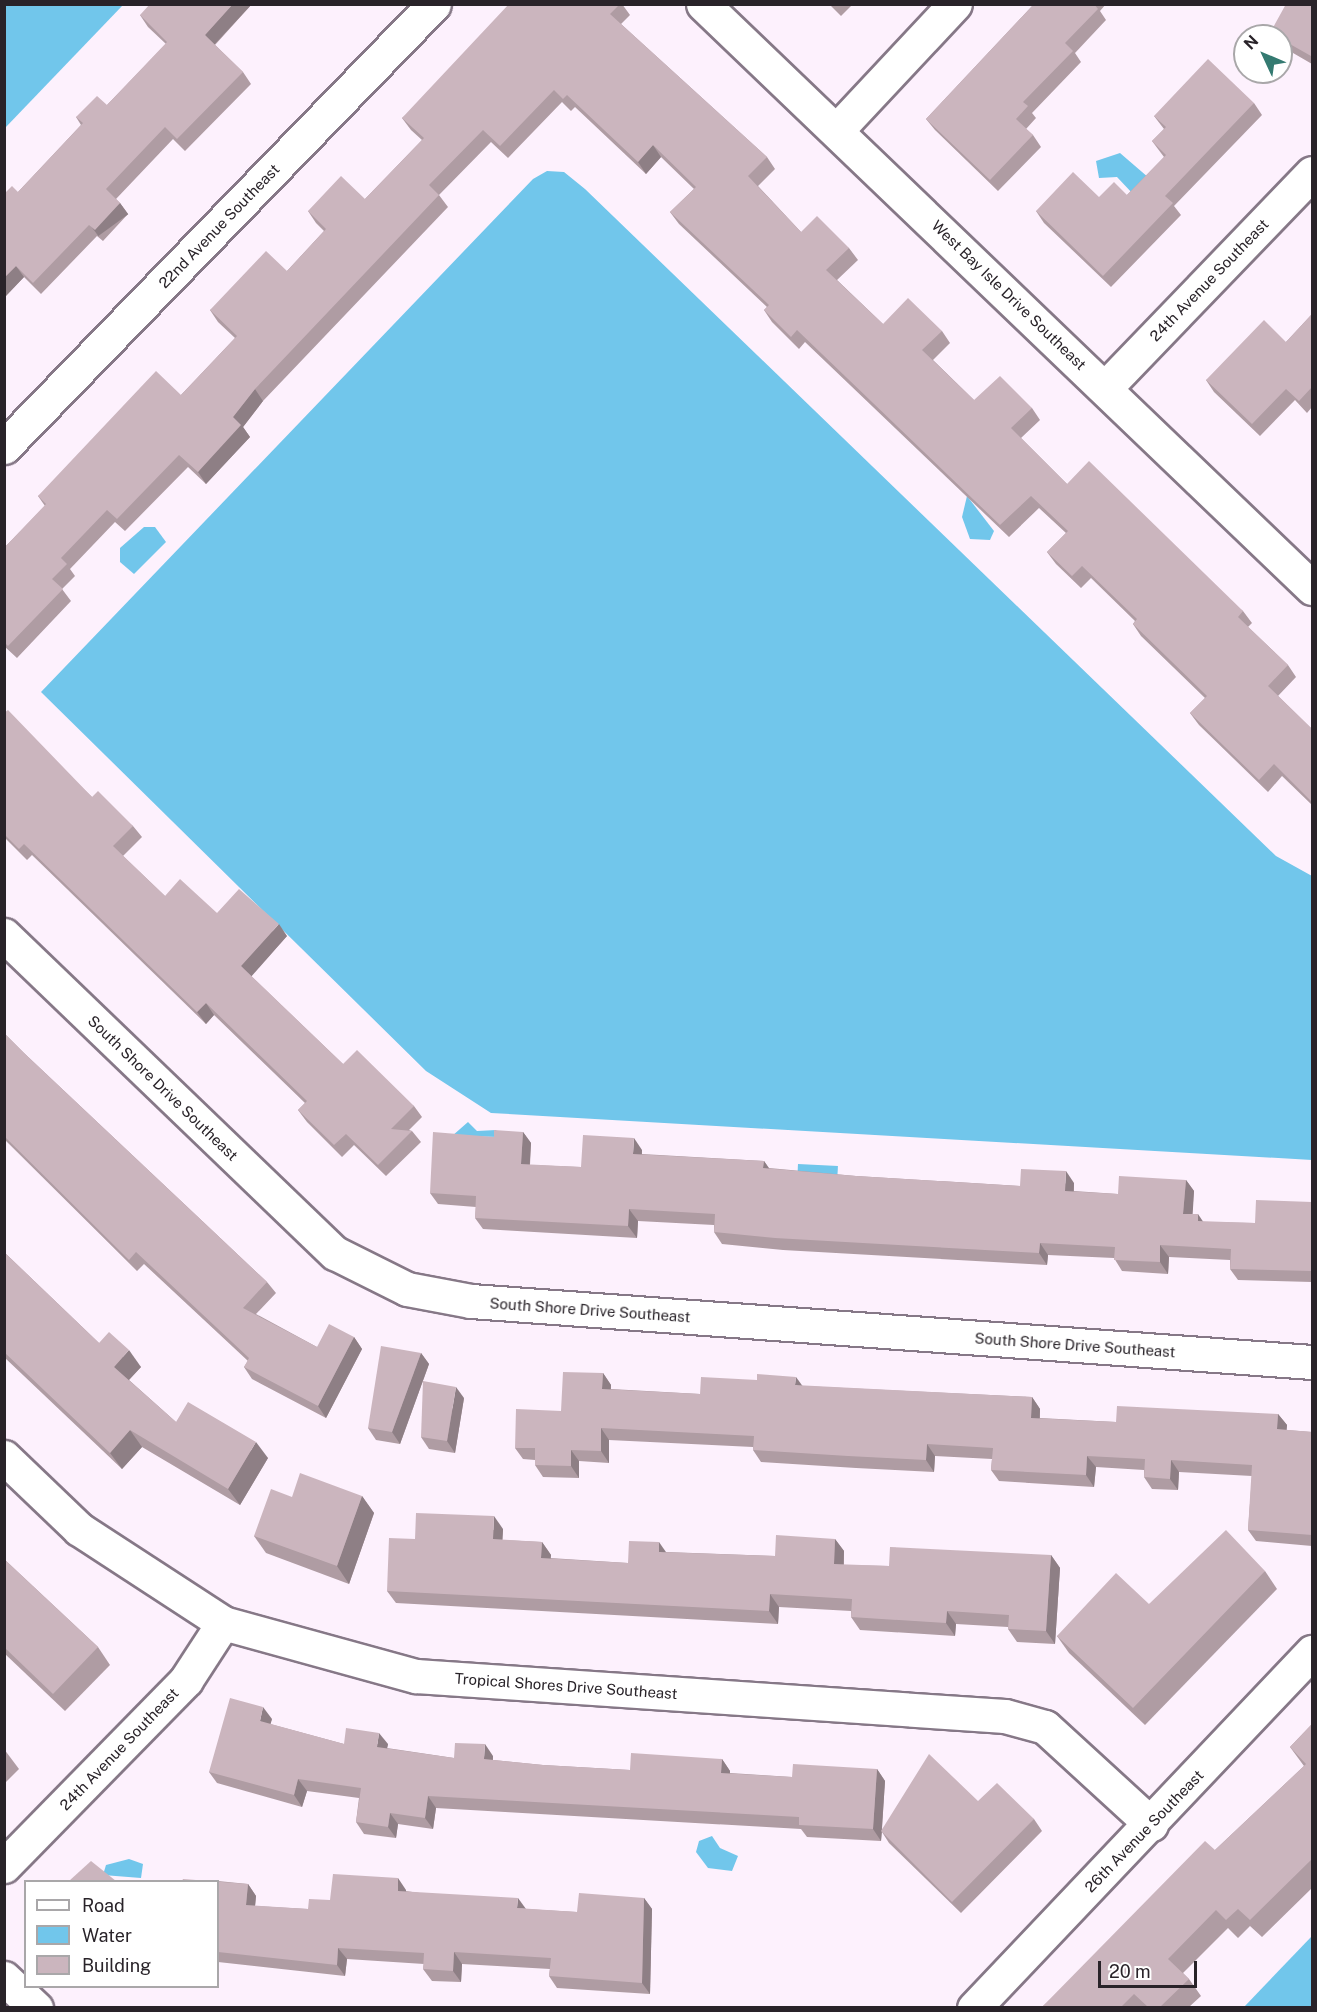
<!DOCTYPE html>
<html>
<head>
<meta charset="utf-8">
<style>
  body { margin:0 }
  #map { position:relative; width:1317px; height:2012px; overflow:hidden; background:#fdf1fd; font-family:"Public Sans",sans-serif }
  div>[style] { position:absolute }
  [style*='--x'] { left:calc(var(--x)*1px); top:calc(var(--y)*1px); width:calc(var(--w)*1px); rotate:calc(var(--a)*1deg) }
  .water>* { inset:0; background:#71c6eb; transform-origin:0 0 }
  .roads { filter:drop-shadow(2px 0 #867887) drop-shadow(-2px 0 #867887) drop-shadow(0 2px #867887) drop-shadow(0 -2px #867887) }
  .minor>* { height:33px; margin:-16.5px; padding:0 16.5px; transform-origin:16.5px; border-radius:16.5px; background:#fff }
  .wall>* { inset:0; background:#af9ca3 }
  .shaded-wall>* { inset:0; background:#8e7f85; transform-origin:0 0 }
  .building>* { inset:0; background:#cbb5be }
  span { translate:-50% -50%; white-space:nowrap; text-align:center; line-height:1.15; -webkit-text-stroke:6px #fff; paint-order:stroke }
  .street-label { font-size:15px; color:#292329 }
  .frame { position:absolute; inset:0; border:6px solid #292329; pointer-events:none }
  .legend { position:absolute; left:24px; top:1880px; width:195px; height:108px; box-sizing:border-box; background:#fff; border:2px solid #a9a7a9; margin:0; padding:8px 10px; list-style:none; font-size:18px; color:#292329 }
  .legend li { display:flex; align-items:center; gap:12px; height:30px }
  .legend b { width:30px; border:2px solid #a9a7a9 }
  .north { position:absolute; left:1233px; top:24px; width:60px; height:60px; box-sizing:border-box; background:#fff; border:2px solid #a9a7a9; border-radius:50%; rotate:314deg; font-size:16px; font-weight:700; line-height:24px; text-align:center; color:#292329 }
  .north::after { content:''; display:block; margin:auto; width:21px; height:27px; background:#347a71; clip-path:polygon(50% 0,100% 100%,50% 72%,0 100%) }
  .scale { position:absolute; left:1098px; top:1961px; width:99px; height:27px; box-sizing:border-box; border:3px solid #292329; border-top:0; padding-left:8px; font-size:18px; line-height:21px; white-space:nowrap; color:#292329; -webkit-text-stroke:4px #fff; paint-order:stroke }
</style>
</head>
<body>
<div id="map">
  <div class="water">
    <div style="clip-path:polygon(5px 4px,123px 5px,5px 128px,4px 5px)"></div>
    <div style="clip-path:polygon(1120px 153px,1149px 178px,1133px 194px,1117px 177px,1099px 178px,1096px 161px)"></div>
    <div style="clip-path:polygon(547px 171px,564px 172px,585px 189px,1276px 856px,1312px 876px,1312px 1160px,491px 1113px,426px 1071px,41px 692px,533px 179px)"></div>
    <div style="clip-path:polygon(967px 496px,994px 531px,990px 540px,970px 539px,962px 517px)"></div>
    <div style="clip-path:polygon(144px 527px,155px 527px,166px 542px,134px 574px,120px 562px,120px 548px)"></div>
    <div style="clip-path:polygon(468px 1122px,477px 1131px,496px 1130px,500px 1137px,452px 1136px)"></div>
    <div style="left:798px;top:1164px;width:40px;height:18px;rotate:3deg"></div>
    <div style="clip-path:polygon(712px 1836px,720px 1848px,738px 1856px,732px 1871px,708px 1868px,696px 1852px,699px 1841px)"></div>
    <div style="clip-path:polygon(129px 1859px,143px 1864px,141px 1878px,103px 1875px,106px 1865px)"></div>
    <div style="clip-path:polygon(1312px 1936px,1312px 2007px,1244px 2007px)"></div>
  </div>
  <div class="roads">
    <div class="minor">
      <div style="--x:703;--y:4;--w:844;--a:43.8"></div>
      <div style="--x:836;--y:131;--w:174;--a:-46.9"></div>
      <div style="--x:1106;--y:387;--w:297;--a:-46.1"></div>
      <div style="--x:4;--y:447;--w:617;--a:-45.85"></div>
      <div style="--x:4;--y:935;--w:459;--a:43.9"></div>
      <div style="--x:335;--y:1253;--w:80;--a:26.6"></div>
      <div style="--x:407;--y:1289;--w:65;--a:10.6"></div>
      <div style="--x:471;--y:1301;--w:843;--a:4.15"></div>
      <div style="--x:4;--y:1457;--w:104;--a:43.8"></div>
      <div style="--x:79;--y:1529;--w:172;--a:33.1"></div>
      <div style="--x:223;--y:1623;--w:200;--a:15.4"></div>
      <div style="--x:416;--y:1676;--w:590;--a:3.89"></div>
      <div style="--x:1005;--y:1716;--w:41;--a:15.4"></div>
      <div style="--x:1045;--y:1727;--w:144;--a:42.5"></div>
      <div style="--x:4;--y:1866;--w:260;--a:-45.6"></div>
      <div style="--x:186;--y:1680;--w:68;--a:-57"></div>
      <div style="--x:4;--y:1978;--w:44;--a:43.2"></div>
      <div style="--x:974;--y:2008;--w:491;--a:-46.5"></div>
    </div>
  </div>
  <div class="wall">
    <div style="clip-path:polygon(252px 4px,215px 45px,243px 72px,251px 84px,185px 151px,173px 139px,116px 199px,120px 203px,128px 214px,103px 241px,97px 236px,41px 294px,24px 277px,4px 298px,4px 194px,18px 192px,81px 125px,76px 117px,107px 105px,166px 44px,148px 27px,140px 15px)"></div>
    <div style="clip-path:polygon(546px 4px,622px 4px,630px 15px,621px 24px,767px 157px,775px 169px,758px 186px,801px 232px,849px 248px,858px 260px,837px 280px,883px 324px,942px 331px,950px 343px,933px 360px,974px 400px,1032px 408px,1040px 420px,1021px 438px,1067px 484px,1243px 611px,1252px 623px,1248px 627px,1288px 665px,1296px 677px,1278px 696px,1312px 729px,1312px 805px,1282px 776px,1268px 792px,1199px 725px,1190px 713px,1205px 698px,1141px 636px,1133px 624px,1135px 621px,1091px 578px,1081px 588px,1056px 564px,1047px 552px,1066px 533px,1039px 508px,1009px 537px,805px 342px,799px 349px,772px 322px,764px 310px,767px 307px,679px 224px,670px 212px,694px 189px,661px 157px,646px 174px,575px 107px,571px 111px,562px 102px,508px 158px,491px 142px,439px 195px,448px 207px,263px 401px,243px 427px,250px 437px,206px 484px,188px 467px,125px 531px,115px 522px,70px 569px,75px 576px,62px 589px,71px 601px,17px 658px,4px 646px,4px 548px,45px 506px,38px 496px,181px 395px,235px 338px,218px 322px,210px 310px,287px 271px,324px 231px,316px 223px,308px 211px,365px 199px,422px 140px,411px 130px,402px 118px)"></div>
    <div style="clip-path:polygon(829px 4px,853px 4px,841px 16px)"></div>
    <div style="clip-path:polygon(1034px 4px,1106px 4px,1100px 11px,1106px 20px,1075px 53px,1081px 62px,1032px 113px,1036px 118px,1026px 129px,1033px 135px,1041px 147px,998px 191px,935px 130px,926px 119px)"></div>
    <div style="clip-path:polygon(1312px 4px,1312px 64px,1281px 46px,1281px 36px,1272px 36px,1270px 33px)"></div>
    <div style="clip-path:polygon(1254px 103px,1262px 115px,1174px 206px,1181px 215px,1111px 287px,1044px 223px,1036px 211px,1099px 197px,1127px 195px,1164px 157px,1152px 141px,1164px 129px,1154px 116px)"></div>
    <div style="clip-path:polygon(1312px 314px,1312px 407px,1307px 413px,1295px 400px,1260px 436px,1214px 392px,1206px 380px,1286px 342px)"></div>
    <div style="clip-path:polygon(4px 713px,92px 797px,133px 826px,142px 837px,123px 856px,165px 896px,287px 936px,251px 976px,343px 1064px,414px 1106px,422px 1117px,409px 1130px,412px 1131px,421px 1142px,386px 1176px,354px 1145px,342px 1157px,307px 1122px,298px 1110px,305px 1103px,214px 1015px,206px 1024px,32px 855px,27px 860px,4px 837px)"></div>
    <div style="clip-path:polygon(4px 1033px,24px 1053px,267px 1282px,276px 1293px,256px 1314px,317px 1347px,354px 1337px,362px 1349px,326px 1418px,252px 1379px,244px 1367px,248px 1361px,144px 1264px,137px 1271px,4px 1139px)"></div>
    <div style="clip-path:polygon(523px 1132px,531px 1143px,530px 1165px,581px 1167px,642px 1150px,642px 1154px,764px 1161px,769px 1168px,856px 1176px,1020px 1186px,1074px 1183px,1074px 1191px,1118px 1194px,1186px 1180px,1194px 1191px,1192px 1214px,1203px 1222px,1255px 1223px,1312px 1202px,1312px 1282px,1238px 1280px,1230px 1269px,1230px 1260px,1169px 1257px,1168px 1274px,1122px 1271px,1114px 1258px,1048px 1255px,1047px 1265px,783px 1250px,722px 1244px,714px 1232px,714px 1225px,638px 1221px,637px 1238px,483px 1229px,475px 1218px,476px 1207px,438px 1204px,430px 1193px,494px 1137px)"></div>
    <div style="clip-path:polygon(4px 1252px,99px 1343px,141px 1367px,129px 1380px,176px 1422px,268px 1458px,240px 1505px,142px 1447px,122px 1469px,4px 1357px)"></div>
    <div style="clip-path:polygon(421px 1353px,429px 1364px,400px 1444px,376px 1440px,368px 1428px)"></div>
    <div style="clip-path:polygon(603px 1373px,611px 1385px,611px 1389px,700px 1394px,802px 1386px,1032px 1397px,1040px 1409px,1040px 1418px,1116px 1422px,1278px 1414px,1287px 1425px,1286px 1430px,1312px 1432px,1312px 1546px,1256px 1541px,1248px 1530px,1252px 1476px,1179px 1472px,1178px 1490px,1152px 1489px,1144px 1477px,1144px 1470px,1096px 1467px,1094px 1487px,999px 1481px,991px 1470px,992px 1459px,935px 1456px,934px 1472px,856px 1468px,761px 1462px,753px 1450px,753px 1447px,609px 1440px,609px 1463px,579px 1461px,579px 1478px,543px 1477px,535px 1465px,535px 1460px,523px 1459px,515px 1448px,561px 1411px)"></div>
    <div style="clip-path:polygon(464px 1398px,455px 1453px,429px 1449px,421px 1437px)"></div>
    <div style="clip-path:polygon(362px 1496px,374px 1513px,349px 1584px,266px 1553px,254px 1536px)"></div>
    <div style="clip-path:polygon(503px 1529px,502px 1540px,542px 1542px,551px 1555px,550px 1558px,628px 1563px,666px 1552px,775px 1556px,835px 1539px,844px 1551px,844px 1565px,889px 1566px,1051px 1555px,1060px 1568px,1055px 1644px,1017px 1642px,1008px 1629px,1008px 1627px,956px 1624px,955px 1636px,860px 1630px,851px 1617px,851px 1611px,779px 1607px,778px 1624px,396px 1603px,387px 1591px,415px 1539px)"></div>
    <div style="clip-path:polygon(4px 1559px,98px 1647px,110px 1665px,65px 1711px,4px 1653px)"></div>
    <div style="clip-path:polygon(1265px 1571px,1277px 1589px,1145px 1725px,1069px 1653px,1057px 1636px,1149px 1604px)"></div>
    <div style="clip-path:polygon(272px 1719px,270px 1724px,344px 1744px,388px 1744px,387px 1748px,454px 1758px,493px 1756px,493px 1760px,543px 1765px,630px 1770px,722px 1759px,730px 1771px,730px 1773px,792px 1777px,877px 1769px,885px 1781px,882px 1829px,978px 1801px,1034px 1819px,1042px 1831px,961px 1913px,889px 1843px,882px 1832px,881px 1841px,807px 1837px,801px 1829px,436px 1808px,433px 1829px,398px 1824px,396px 1838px,364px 1834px,356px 1822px,359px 1798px,307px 1791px,302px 1807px,217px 1783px,209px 1772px)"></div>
    <div style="clip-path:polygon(1312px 1724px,1312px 1888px,1262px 1937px,1250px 1926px,1238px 1938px,1228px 1928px,1183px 1973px,1189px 1979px,1201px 1996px,1189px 2007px,1042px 2007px,1215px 1850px,1304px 1766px,1290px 1747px)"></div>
    <div style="clip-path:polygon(4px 1749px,19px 1769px,4px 1784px)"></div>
    <div style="clip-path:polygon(218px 1881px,248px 1884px,256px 1896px,255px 1906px,308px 1909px,330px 1900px,406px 1890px,406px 1891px,525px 1909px,577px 1912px,644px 1898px,652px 1909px,650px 1994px,557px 1988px,549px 1976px,550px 1969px,462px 1964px,461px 1982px,432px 1981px,423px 1969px,424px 1964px,347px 1959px,345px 1976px,218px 1962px)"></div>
  </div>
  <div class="shaded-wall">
    <div style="clip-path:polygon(233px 4px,252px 4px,213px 46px,205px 35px)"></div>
    <div style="clip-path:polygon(653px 145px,661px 157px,646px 174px,638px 162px)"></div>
    <div style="left:120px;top:203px;width:14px;height:37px;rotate:54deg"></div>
    <div style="clip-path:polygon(16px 266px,24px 277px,4px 298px,4px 278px)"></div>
    <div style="clip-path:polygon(255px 389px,263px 401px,243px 427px,250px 437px,206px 484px,198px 472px,233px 417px)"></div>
    <div style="clip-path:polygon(279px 924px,287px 936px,250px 978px,241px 966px)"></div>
    <div style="clip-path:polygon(206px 1003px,214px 1015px,206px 1024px,197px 1012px)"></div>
    <div style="clip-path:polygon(523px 1132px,531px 1143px,529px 1176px,521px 1164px)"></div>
    <div style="clip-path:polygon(634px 1138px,642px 1150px,641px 1165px,633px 1154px)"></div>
    <div style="clip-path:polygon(764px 1161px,772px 1173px,763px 1168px)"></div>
    <div style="clip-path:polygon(1066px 1171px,1074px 1183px,1073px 1203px,1065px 1191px)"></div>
    <div style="clip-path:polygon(1186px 1180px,1194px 1191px,1192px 1225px,1183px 1214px)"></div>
    <div style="clip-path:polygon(629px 1209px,638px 1221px,637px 1238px,628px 1226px)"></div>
    <div style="clip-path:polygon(1198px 1214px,1206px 1226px,1198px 1221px)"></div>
    <div style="clip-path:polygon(1040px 1243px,1048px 1255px,1047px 1265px,1039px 1253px)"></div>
    <div style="clip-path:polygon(1160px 1245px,1169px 1257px,1168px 1274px,1160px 1262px)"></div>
    <div style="clip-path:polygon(354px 1337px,362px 1349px,326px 1418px,318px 1406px)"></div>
    <div style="clip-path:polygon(129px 1350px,141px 1367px,126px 1383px,114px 1367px)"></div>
    <div style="clip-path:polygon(421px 1353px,429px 1364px,400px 1444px,392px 1432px)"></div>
    <div style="clip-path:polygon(603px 1373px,611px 1385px,610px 1400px,602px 1389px)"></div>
    <div style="clip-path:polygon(796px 1377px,804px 1388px,795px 1385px)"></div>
    <div style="clip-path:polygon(456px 1387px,464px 1398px,455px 1453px,447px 1441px)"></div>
    <div style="clip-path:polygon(1032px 1397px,1040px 1409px,1039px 1429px,1031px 1418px)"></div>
    <div style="clip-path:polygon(1278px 1414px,1287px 1425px,1286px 1441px,1277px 1429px)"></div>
    <div style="clip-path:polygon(601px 1428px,609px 1440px,609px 1463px,601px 1451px)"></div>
    <div style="clip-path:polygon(130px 1430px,142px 1447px,122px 1469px,110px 1453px)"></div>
    <div style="clip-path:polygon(256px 1442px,268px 1458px,240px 1505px,228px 1489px)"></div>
    <div style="clip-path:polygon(927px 1444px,935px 1456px,934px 1472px,926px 1460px)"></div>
    <div style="clip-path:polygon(571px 1450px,579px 1461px,579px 1478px,571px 1466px)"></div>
    <div style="clip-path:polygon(1087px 1456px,1096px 1467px,1094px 1487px,1086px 1475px)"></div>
    <div style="clip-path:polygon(1171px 1460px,1179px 1472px,1178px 1490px,1170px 1479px)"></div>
    <div style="clip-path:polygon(362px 1496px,374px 1513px,349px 1584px,337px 1566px)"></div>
    <div style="clip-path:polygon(494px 1516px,503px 1529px,502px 1552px,493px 1539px)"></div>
    <div style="clip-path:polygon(835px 1539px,844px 1551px,843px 1577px,834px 1564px)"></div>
    <div style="clip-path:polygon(542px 1542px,551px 1555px,550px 1571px,541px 1558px)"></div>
    <div style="clip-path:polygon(659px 1542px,668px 1555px,659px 1552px)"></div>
    <div style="clip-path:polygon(1051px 1555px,1060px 1568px,1055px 1644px,1046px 1631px)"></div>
    <div style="clip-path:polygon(770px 1594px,779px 1607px,778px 1624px,769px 1611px)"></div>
    <div style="clip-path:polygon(947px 1611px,956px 1624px,955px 1636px,946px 1623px)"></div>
    <div style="clip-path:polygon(263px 1707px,272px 1719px,268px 1733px,260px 1721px)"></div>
    <div style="clip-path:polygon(379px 1733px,388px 1744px,385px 1759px,377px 1747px)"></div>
    <div style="clip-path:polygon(485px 1744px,493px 1756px,492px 1771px,484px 1759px)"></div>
    <div style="clip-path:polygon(722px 1759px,730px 1771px,729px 1785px,721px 1773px)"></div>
    <div style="clip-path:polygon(877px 1769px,885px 1781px,881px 1841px,873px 1829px)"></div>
    <div style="clip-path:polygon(298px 1779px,307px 1791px,302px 1807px,294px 1795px)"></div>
    <div style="clip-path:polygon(428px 1796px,436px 1808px,433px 1829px,425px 1818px)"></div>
    <div style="clip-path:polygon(390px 1813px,398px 1824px,396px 1838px,388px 1827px)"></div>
    <div style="clip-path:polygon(398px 1878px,406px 1890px,406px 1902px,398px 1891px)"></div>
    <div style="clip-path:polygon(248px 1884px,256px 1896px,254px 1917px,246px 1905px)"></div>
    <div style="clip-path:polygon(518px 1898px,526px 1909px,517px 1908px)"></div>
    <div style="clip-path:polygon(644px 1898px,652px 1909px,650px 1994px,642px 1983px)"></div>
    <div style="clip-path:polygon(338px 1948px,347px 1959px,345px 1976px,337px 1965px)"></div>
    <div style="clip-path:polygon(454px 1952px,462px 1964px,461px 1982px,453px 1971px)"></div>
  </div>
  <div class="building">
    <div style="clip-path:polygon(150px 4px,233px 4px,205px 35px,243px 72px,177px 139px,165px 127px,106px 189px,120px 203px,95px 230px,89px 225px,33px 283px,16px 266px,4px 278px,4px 194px,12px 186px,18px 192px,83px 123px,76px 117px,97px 96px,107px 105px,167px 42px,140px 15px)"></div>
    <div style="clip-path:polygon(509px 4px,620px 4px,610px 14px,767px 157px,748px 176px,801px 232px,817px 216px,849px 248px,826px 270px,883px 324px,908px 298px,942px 331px,922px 350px,974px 400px,1000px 376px,1032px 408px,1011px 428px,1067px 484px,1089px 461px,1243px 611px,1238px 617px,1288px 665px,1268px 686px,1312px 729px,1312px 802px,1274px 764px,1259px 780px,1190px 713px,1207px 696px,1133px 624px,1137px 619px,1082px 566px,1072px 576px,1047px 552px,1068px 531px,1031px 496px,1000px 525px,797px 330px,791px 337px,764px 310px,769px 305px,670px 212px,696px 187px,653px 145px,638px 162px,567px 95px,563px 99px,554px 90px,500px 146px,483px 130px,429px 185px,439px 195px,255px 389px,233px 417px,241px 425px,198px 472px,179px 455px,117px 519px,107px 510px,61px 558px,67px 564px,52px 579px,63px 589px,8px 646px,4px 642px,4px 548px,46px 504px,38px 496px,156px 371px,181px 395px,237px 336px,210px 310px,266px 251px,287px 271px,326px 229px,308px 211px,341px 176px,365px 199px,424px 138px,402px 118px)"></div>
    <div style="clip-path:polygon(1034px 4px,1094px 4px,1098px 9px,1065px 43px,1073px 51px,1023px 102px,1028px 106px,1016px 119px,1033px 135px,990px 180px,926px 119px)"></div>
    <div style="clip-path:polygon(1286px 4px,1312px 4px,1312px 53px,1311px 56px,1281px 39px,1281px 36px,1275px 36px,1270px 33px)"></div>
    <div style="clip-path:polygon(1208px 59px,1254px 103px,1165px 196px,1173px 203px,1103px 276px,1036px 211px,1073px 172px,1099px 197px,1114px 182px,1127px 195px,1166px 155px,1152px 141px,1166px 127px,1154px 116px)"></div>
    <div style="clip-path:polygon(1312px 314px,1312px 387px,1299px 401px,1286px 389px,1252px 424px,1206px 380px,1264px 320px,1286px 342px)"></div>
    <div style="clip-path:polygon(8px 710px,92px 797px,98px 791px,133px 826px,113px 846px,165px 896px,180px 879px,217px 913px,239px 889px,279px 924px,241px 966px,343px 1064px,357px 1050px,414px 1106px,391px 1129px,412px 1131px,378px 1165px,346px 1134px,334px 1145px,298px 1110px,307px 1101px,206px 1003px,197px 1012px,24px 844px,19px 849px,4px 834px,4px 713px)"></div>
    <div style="clip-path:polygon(4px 1033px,24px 1053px,267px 1282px,243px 1308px,317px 1347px,329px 1324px,354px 1337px,318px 1406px,244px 1367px,249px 1358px,136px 1252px,129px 1260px,4px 1136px)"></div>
    <div style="clip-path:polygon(494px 1130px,523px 1132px,521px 1164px,581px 1167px,583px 1135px,634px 1138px,633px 1154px,764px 1161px,763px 1168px,856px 1176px,1020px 1186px,1021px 1169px,1066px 1171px,1065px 1191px,1118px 1194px,1119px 1176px,1186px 1180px,1183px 1214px,1198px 1214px,1198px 1221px,1255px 1223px,1256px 1200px,1312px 1202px,1312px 1271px,1230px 1269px,1231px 1249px,1160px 1245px,1160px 1262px,1114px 1260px,1115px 1247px,1040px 1243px,1039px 1253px,775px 1238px,714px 1232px,715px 1214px,629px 1209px,628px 1226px,475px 1218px,476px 1196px,430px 1193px,433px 1132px,494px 1137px)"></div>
    <div style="clip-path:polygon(4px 1252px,99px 1343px,109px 1332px,129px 1350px,114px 1367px,176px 1422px,188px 1402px,256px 1442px,228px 1489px,130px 1430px,110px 1453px,4px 1352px)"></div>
    <div style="clip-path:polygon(381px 1346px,421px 1353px,392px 1432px,368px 1428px)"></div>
    <div style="clip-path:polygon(563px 1372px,603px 1373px,602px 1389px,700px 1394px,701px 1377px,757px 1380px,757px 1374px,796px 1377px,795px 1385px,1032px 1397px,1031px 1418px,1116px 1422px,1117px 1406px,1278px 1414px,1277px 1429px,1312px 1432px,1312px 1535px,1248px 1530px,1252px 1465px,1171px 1460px,1170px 1479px,1144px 1477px,1145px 1459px,1087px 1456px,1086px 1475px,991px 1470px,993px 1448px,927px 1444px,926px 1460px,848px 1456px,753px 1450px,754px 1436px,601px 1428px,601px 1451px,571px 1450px,571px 1466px,535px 1465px,535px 1448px,515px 1448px,516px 1409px,561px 1411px)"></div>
    <div style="clip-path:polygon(423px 1381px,456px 1387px,447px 1441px,421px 1437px)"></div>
    <div style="clip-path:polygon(300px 1473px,362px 1496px,337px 1566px,254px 1536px,271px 1489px,292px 1497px)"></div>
    <div style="clip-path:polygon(416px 1513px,494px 1516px,493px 1539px,542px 1542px,541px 1558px,628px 1563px,629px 1541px,659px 1542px,659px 1552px,775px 1556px,776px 1535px,835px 1539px,834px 1564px,889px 1566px,890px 1547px,1051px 1555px,1046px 1631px,1008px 1629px,1009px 1615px,947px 1611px,946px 1623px,851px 1617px,852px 1599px,770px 1594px,769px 1611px,387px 1591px,389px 1538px,415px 1539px)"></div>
    <div style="clip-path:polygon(1226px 1530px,1265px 1571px,1133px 1708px,1057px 1636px,1116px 1573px,1149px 1604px)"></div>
    <div style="clip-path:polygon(4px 1559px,98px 1647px,53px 1694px,4px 1647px)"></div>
    <div style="clip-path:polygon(230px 1698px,263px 1707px,260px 1721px,344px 1744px,346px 1728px,379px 1733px,377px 1747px,454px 1758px,455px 1743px,485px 1744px,484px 1759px,543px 1765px,630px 1770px,631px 1753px,722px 1759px,721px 1773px,792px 1777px,793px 1764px,877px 1769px,873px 1829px,799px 1825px,799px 1817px,428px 1796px,425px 1818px,390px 1813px,388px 1827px,356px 1822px,361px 1788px,298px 1779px,294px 1795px,209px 1772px)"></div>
    <div style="clip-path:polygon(1312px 1724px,1312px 1859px,1250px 1920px,1238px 1909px,1226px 1920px,1216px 1910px,1168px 1959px,1189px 1979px,1160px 2007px,1148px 2007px,1134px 1994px,1121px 2007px,1042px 2007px,1205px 1841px,1215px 1850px,1306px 1764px,1290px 1747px)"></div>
    <div style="clip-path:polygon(929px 1754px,978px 1801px,997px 1783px,1034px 1819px,952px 1902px,881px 1831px)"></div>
    <div style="clip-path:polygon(91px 1861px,116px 1881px,69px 1881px)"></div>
    <div style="clip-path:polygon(333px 1874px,398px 1878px,398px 1891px,518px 1898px,517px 1908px,577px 1912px,579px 1893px,644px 1898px,642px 1983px,549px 1976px,551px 1958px,454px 1952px,453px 1971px,423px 1969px,424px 1953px,338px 1948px,337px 1965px,218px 1952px,218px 1881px,182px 1881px,183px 1879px,248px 1884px,246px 1905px,308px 1909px,309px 1899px,330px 1900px)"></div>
  </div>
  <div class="street-label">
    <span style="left:219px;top:226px;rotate:-46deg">22nd Avenue Southeast</span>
    <span style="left:1209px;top:280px;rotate:-46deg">24th Avenue Southeast</span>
    <span style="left:1009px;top:295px;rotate:44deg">West Bay Isle Drive Southeast</span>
    <span style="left:163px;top:1088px;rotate:44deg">South Shore Drive Southeast</span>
    <span style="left:590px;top:1310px;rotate:4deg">South Shore Drive Southeast</span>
    <span style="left:1075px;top:1345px;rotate:4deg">South Shore Drive Southeast</span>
    <span style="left:566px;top:1686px;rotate:4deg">Tropical Shores Drive Southeast</span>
    <span style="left:119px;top:1749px;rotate:-46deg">24th Avenue Southeast</span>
    <span style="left:1144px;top:1831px;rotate:-46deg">26th Avenue Southeast</span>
  </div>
  <div class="frame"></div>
  <ul class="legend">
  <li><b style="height:8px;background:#fff"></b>Road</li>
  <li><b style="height:16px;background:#71c6eb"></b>Water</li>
  <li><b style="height:16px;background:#cbb5be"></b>Building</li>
  </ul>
  <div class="north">N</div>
  <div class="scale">20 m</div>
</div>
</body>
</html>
